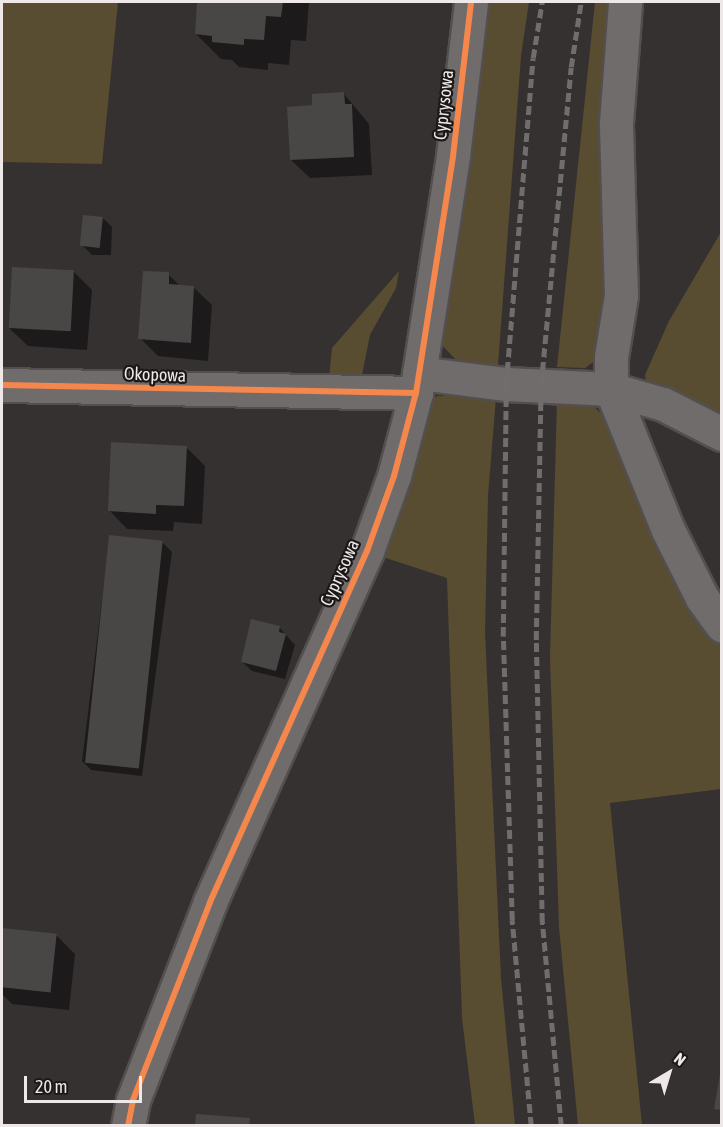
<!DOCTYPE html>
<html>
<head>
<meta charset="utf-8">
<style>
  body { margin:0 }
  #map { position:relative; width:723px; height:1127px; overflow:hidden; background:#363131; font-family:"Asap Condensed",sans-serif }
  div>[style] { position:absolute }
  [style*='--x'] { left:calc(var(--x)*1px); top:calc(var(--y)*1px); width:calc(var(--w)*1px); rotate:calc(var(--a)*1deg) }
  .green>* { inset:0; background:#584d31 }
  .shadow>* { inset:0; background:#0007 }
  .building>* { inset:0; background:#494646; transform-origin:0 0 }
  .roads { filter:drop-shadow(2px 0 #544f4f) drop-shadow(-2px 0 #544f4f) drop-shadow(0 2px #544f4f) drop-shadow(0 -2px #544f4f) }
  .minor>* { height:33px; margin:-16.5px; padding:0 16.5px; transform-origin:16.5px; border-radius:16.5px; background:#706c6c }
  .rail>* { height:4.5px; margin-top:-2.25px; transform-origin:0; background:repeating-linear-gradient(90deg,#726d6d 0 9px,transparent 0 13.5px) }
  .cycleway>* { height:6px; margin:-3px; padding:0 3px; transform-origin:3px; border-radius:3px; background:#f5874c }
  span { translate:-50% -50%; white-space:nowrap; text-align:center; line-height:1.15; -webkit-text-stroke:4.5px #1c1818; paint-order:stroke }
  .street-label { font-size:18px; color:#eee8e8 }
  .frame { position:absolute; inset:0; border:3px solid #eee8e8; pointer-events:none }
  .north { position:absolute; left:639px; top:1043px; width:60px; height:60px; -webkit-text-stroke:4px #1c1818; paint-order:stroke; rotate:38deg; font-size:16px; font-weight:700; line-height:24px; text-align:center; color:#eee8e8 }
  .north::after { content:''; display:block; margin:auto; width:21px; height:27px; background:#eee8e8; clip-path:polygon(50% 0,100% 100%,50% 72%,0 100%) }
  .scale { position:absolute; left:24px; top:1076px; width:118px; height:27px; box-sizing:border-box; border:3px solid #eee8e8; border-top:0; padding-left:8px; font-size:18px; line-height:21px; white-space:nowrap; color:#eee8e8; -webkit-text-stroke:4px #1c1818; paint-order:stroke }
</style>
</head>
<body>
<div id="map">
  <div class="green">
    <div style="clip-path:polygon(2px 2px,118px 2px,102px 164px,2px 162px)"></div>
    <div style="clip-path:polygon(487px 2px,529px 2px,521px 56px,498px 365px,457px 361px,439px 342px,470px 155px)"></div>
    <div style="clip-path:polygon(595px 2px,613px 2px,607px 286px,596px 360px,585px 368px,557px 367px)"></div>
    <div style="clip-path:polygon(721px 232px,721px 425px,646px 383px,645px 375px,669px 321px)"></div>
    <div style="clip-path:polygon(399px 271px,396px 288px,370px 335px,362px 375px,356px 384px,328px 388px,332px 348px)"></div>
    <div style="clip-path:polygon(459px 395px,496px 397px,488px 496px,485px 633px,501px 978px,515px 1125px,475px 1125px,462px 1018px,447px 578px,380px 556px,427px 405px,437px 396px)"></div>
    <div style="clip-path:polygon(557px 401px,592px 405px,611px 423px,689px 601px,721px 646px,721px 789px,610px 803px,642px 1125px,578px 1125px,559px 927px,550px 658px)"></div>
  </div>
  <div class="shadow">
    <div style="clip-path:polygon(199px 2px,309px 2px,306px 41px,291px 40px,289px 65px,268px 63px,268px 70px,239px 67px,232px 60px,221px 59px,196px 34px)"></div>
    <div style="clip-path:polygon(344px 94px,369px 124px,372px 175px,310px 178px,291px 160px,314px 106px)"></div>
    <div style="clip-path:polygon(103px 218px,112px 227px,111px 255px,92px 255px,83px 246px)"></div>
    <div style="clip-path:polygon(74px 272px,92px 290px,87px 350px,28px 346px,9px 328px)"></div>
    <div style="clip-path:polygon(168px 274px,181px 287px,193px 287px,212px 305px,208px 361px,158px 356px,140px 338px)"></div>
    <div style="clip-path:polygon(187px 448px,205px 466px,202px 524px,174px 522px,173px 531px,127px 529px,109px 510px)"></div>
    <div style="clip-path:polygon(110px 536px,163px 543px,172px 552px,142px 776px,91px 770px,82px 761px)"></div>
    <div style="clip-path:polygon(279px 627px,295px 645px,285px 679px,252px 671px,242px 662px)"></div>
    <div style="clip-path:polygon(2px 930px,57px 936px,75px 954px,69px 1010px,12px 1004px,2px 994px)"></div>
  </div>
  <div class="building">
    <div style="clip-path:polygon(197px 2px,283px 2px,281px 17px,266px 16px,264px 40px,244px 39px,244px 45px,212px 42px,212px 36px,195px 34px)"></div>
    <div style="clip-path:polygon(344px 92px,345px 104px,352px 104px,354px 157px,290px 160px,287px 107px,312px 105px,312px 94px)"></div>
    <div style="left:83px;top:215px;width:20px;height:31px;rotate:6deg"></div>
    <div style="left:12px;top:267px;width:62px;height:61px;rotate:3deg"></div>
    <div style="clip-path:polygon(143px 271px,169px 272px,169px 284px,194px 286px,191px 343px,138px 339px)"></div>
    <div style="clip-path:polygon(111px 442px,187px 446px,184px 506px,156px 505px,156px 514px,108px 511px)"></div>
    <div style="left:109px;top:535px;width:54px;height:229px;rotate:6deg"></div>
    <div style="clip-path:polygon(251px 619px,280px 626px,279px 632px,286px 634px,276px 671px,241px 662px)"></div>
    <div style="left:2px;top:928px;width:55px;height:59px;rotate:6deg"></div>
    <div style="clip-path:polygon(720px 1074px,722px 1074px,722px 1110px,714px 1109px)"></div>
    <div style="clip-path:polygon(196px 1114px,250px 1118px,249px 1126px,195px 1126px)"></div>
  </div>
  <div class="roads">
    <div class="minor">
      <div style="--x:419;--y:373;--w:88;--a:7.2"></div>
      <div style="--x:506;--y:384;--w:105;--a:2.7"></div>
      <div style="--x:611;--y:389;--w:32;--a:-90"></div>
      <div style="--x:611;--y:357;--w:63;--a:-80.8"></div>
      <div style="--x:621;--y:295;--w:172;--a:-91.7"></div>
      <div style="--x:616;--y:123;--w:121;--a:-85.7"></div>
      <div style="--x:2;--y:385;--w:414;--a:1.1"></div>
      <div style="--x:722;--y:434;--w:66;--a:-153"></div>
      <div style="--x:663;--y:404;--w:54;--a:-163.9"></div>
      <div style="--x:611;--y:389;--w:152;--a:68"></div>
      <div style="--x:668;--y:530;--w:76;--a:63.4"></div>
      <div style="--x:702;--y:598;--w:34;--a:54"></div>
      <div style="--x:128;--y:1126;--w:26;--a:-79"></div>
      <div style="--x:133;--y:1100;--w:212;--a:-68.7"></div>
      <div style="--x:210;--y:902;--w:385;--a:-65.9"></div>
      <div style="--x:367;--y:551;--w:80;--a:-70.2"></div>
      <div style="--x:394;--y:476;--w:86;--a:-75.2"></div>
      <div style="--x:416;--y:393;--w:240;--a:-81.1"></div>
      <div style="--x:453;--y:156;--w:155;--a:-83.3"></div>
    </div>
  </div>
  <div class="rail">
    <div style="--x:531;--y:1126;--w:207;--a:-95.3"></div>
    <div style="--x:512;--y:920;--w:284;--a:-91.8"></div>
    <div style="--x:503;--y:636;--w:252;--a:-89.3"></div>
    <div style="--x:506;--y:384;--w:327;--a:-85.3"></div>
    <div style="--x:533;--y:58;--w:57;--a:-80.9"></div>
    <div style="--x:561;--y:1126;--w:205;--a:-95.3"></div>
    <div style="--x:542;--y:922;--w:282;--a:-91.2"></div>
    <div style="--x:536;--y:640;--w:256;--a:-88.9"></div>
    <div style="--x:541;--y:384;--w:318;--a:-84.6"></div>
    <div style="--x:571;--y:67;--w:66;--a:-81.3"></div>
  </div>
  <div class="cycleway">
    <div style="--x:2;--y:385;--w:414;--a:1.1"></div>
    <div style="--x:128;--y:1126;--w:26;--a:-79"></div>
    <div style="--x:133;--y:1100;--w:212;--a:-68.7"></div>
    <div style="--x:210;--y:902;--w:385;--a:-65.9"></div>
    <div style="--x:367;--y:551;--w:80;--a:-70.2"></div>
    <div style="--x:394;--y:476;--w:86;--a:-75.2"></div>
    <div style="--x:416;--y:393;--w:240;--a:-81.1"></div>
    <div style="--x:453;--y:156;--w:155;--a:-83.3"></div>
  </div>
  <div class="street-label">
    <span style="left:444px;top:105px;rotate:-84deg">Cyprysowa</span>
    <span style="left:155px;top:375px;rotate:2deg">Okopowa</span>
    <span style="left:340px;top:573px;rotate:-66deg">Cyprysowa</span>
  </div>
  <div class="frame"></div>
  <div class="north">N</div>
  <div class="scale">20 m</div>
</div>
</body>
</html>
